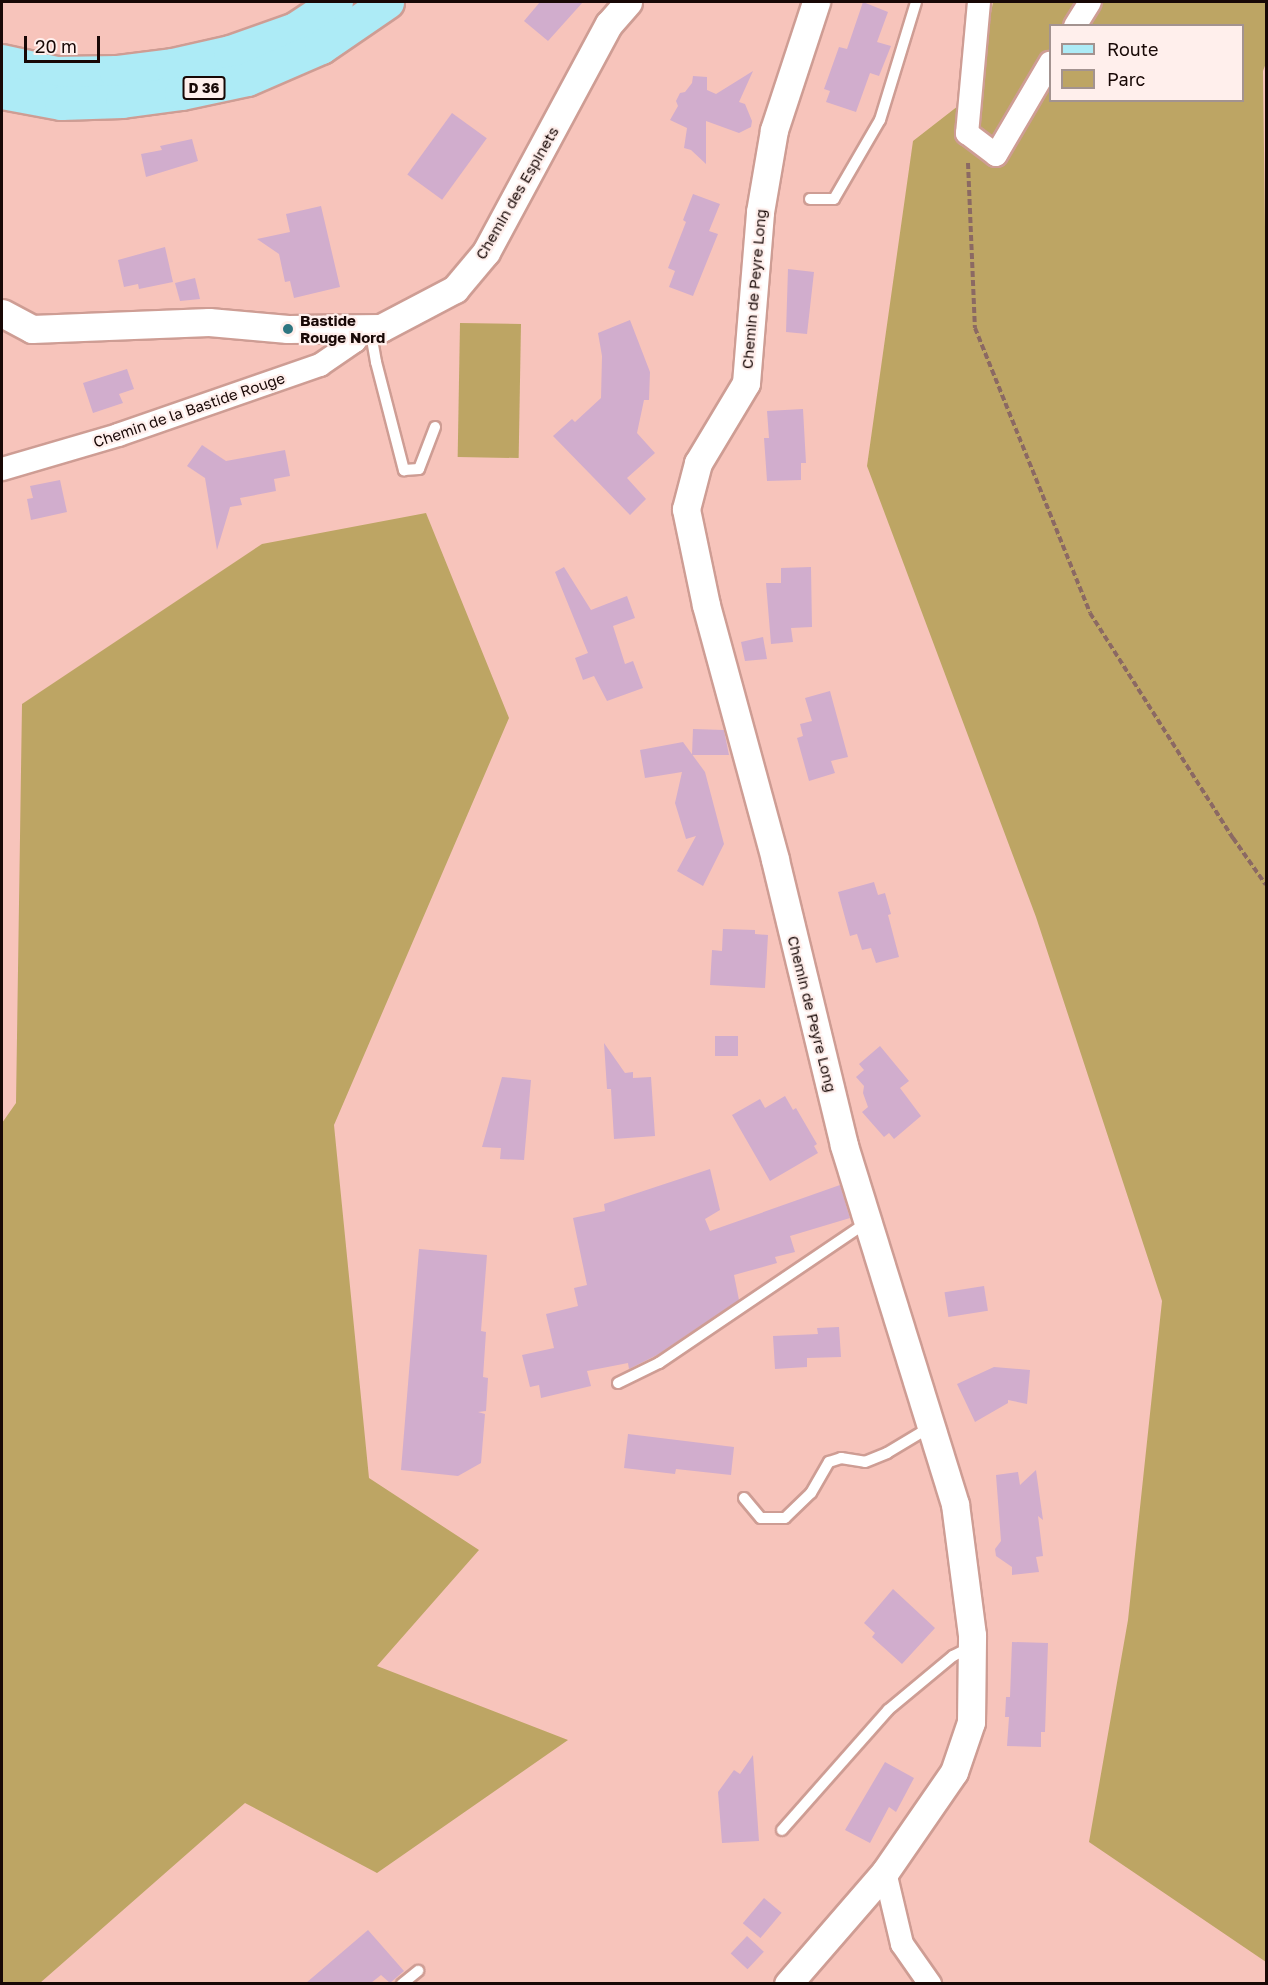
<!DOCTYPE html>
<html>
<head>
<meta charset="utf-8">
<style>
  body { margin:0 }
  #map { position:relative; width:1268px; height:1985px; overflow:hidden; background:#f7c4bb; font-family:"Golos Text",sans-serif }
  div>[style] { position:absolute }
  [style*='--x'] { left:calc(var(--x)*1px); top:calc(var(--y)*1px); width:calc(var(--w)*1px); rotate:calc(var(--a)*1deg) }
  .green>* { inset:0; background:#bda564; transform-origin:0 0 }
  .building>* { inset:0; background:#d1adcd; transform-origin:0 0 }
  .path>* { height:4px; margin-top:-2px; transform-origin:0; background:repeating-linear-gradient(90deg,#8b6963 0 6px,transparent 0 9px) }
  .roads { filter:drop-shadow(2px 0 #ce9d94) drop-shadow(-2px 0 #ce9d94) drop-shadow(0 2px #ce9d94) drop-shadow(0 -2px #ce9d94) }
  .service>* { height:10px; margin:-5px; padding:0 5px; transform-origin:5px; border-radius:5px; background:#fff }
  .minor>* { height:22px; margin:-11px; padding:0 11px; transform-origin:11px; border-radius:11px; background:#fff }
  .tertiary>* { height:27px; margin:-13.5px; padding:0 13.5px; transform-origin:13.5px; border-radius:13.5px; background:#fff }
  .primary>* { height:33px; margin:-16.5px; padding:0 16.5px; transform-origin:16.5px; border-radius:16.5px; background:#adebf6 }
  .dots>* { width:16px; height:16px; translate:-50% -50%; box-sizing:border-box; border:3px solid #ffefec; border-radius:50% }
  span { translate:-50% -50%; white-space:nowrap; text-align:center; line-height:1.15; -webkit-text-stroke:4.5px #ffefec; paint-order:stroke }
  .shield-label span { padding:2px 4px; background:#ffefec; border:2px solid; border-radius:4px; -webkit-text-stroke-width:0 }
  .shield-label { font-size:14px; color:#180806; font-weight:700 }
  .street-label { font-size:15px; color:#180806 }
  .poi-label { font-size:15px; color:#180806; font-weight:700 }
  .left { translate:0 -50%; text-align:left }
  .frame { position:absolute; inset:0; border:3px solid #180806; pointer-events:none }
  .legend { position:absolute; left:1049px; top:24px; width:195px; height:78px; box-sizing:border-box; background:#ffefec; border:2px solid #a39390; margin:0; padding:8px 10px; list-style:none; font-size:18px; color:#180806 }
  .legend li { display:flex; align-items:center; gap:12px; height:30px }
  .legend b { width:30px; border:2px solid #a39390 }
  .scale { position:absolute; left:24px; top:36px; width:76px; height:27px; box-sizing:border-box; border:3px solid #180806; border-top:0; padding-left:8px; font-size:18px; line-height:21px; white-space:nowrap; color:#180806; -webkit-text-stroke:4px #ffefec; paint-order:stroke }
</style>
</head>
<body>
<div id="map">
  <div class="green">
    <div style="clip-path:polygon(evenodd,993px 2px,1266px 2px,1266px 63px,1263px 71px,1266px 306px,1266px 1962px,1089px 1842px,1128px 1620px,1162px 1301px,1036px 917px,867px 466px,913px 141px,976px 92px,993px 2px,1050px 26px,1242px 26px,1242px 100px,1050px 100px,1050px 26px)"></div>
    <div style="left:460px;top:323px;width:61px;height:134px;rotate:1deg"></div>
    <div style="clip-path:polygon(426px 513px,509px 718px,334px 1125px,369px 1478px,479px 1550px,377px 1666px,568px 1740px,377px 1873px,245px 1803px,40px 1983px,2px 1983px,2px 1123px,16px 1103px,22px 704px,262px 544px)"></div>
  </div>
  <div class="building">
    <div style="clip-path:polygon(540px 2px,583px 2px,548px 41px,524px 21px)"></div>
    <div style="clip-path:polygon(863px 2px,888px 12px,877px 42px,891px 46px,879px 76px,870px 73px,856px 112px,826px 102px,830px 91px,824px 89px,839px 47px,847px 49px)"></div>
    <div style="clip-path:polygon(753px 71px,739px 102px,745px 104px,752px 121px,751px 127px,739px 133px,706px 121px,706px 164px,691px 150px,684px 148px,687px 128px,670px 120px,678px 106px,676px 101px,680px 93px,685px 92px,692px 83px,693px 76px,707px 77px,707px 90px,716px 94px)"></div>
    <div style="left:452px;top:113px;width:43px;height:76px;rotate:36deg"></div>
    <div style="clip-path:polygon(192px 139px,198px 161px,146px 177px,141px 154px,162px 150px,160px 146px)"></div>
    <div style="clip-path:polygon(693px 194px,720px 204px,709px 231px,718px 234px,693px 296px,669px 287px,675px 271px,668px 268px,686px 222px,683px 220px)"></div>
    <div style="clip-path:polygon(321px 206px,340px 287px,294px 298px,290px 281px,285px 282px,279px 254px,257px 239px,290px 232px,286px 214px)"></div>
    <div style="clip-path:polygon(165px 247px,173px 282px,139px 289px,138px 284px,124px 287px,118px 260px)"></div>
    <div style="clip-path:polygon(788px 269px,814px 272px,807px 334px,786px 332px)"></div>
    <div style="clip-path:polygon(195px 278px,200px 299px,180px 301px,175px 283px)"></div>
    <div style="clip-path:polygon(630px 320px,650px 372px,649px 400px,644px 400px,637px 433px,655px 453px,627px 478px,646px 499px,630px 515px,553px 436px,572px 419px,575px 422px,601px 398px,602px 356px,598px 333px)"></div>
    <div style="clip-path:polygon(127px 369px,134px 389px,119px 394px,123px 403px,93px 413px,83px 383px)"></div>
    <div style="clip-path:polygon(803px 409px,806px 463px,801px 463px,801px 480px,767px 481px,764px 438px,769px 438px,767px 411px)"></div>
    <div style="clip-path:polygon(202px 445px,226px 461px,285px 450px,290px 476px,274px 479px,276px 491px,240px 498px,242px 505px,230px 507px,217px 550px,205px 478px,187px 466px)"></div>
    <div style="clip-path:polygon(60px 480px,67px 512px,31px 520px,27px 499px,33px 498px,30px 486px)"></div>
    <div style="clip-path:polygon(564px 567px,591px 610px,627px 596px,635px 618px,613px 626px,625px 664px,633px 661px,643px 688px,607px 701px,594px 676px,583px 680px,575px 658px,588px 653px,555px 572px)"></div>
    <div style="clip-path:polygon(811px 567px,812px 627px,791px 628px,793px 642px,771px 644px,766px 583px,781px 583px,781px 568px)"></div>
    <div style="clip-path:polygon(763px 637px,767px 659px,745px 661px,741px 642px)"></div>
    <div style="clip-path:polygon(830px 691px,848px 757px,831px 761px,835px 773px,809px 781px,797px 738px,803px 736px,800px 724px,812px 721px,805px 698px)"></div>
    <div style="clip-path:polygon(693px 729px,724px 730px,729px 755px,692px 755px)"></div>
    <div style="clip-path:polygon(683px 742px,705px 772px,724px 844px,703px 886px,677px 871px,696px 836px,686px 839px,675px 803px,682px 772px,645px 778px,640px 750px)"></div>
    <div style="clip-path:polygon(874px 882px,878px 895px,885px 893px,891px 914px,888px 915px,899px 957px,876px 963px,871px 948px,862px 950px,857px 934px,850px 936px,838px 892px)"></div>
    <div style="clip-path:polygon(723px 929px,755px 930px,755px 934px,768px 935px,765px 988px,710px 985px,712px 950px,722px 951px)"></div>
    <div style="left:715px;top:1036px;width:23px;height:20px"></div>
    <div style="clip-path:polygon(604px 1043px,625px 1073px,633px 1072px,633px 1078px,651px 1077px,655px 1136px,614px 1139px,611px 1089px,607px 1089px)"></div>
    <div style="clip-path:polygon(880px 1046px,909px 1081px,900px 1088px,921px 1116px,894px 1139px,889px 1133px,884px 1137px,862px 1112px,868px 1107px,863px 1093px,864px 1086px,856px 1077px,864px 1070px,859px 1064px)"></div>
    <div style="clip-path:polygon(502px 1077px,531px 1080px,524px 1160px,500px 1159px,501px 1148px,482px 1147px)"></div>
    <div style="clip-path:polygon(785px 1096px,793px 1110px,796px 1108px,817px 1144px,814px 1146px,818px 1153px,770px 1181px,732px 1115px,760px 1099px,765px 1108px)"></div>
    <div style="clip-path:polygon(710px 1169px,720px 1210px,705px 1219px,710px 1231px,840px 1185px,850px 1218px,790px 1236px,795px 1252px,775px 1257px,777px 1263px,734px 1275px,739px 1300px,657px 1355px,629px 1369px,628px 1363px,587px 1371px,591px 1386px,541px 1398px,539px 1385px,530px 1387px,522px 1355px,554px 1348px,546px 1314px,578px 1306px,574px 1288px,587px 1285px,573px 1218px,605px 1211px,604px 1204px)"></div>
    <div style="clip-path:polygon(419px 1249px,487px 1255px,481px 1331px,486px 1332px,483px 1377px,488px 1378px,486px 1411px,478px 1412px,485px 1414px,481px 1463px,458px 1476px,401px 1470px)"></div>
    <div style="left:984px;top:1286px;width:25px;height:40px;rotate:81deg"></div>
    <div style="clip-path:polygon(839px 1327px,841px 1357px,807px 1358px,807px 1367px,775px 1369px,773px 1336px,818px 1334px,817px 1328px)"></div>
    <div style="clip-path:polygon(994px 1367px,1030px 1370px,1027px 1404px,1008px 1400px,1008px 1403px,975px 1422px,957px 1384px)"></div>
    <div style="clip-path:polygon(628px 1434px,734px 1447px,731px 1475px,676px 1469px,675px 1474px,624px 1468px)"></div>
    <div style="clip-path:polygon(1036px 1470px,1043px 1520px,1038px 1516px,1043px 1556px,1036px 1557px,1039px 1572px,1012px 1575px,1012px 1567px,996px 1556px,995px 1549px,1001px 1541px,996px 1475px,1018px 1472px,1020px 1485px)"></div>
    <div style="clip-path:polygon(893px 1589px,935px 1628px,902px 1664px,872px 1637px,875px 1633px,864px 1623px)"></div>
    <div style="clip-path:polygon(1012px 1642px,1048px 1643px,1045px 1732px,1041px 1732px,1041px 1747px,1007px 1746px,1009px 1717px,1005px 1717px,1006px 1697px,1010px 1697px)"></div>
    <div style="clip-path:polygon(753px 1755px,759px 1841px,722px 1843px,718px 1792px,734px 1770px,740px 1774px)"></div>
    <div style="clip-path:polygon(885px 1762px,914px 1778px,896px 1812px,889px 1807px,870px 1843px,845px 1830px)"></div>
    <div style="left:764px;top:1898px;width:23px;height:33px;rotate:40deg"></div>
    <div style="clip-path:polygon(368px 1930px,404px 1971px,390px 1983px,381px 1975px,371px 1983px,306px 1983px)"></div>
    <div style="left:747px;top:1936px;width:23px;height:24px;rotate:43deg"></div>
  </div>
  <div class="path">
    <div style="--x:968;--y:163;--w:165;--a:87.6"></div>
    <div style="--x:975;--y:328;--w:307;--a:68"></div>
    <div style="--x:1090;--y:613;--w:267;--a:57.6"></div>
    <div style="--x:1233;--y:838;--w:57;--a:54.9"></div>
  </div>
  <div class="roads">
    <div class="service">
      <div style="--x:810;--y:199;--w:24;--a:0"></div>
      <div style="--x:834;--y:199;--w:91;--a:-59.8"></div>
      <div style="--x:880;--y:120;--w:123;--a:-73"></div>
      <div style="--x:370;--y:328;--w:35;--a:80"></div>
      <div style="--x:376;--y:362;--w:112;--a:75.5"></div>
      <div style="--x:404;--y:470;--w:15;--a:-4"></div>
      <div style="--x:419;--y:469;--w:45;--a:-69.1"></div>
      <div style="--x:618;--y:1383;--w:46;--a:-26"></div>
      <div style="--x:659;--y:1363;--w:250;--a:-34.1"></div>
      <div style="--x:744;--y:1498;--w:26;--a:50"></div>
      <div style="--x:761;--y:1518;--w:24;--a:0"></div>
      <div style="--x:785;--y:1518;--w:36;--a:-44"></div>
      <div style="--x:811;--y:1493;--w:36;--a:-60"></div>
      <div style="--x:829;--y:1462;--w:13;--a:-18"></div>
      <div style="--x:841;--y:1458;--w:24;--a:9"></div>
      <div style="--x:865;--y:1462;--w:24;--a:-22"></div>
      <div style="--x:887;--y:1453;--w:52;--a:-31"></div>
      <div style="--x:782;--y:1830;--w:160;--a:-48.5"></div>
      <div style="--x:888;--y:1710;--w:85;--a:-39.7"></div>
      <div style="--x:953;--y:1656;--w:20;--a:-27"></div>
      <div style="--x:402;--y:1984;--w:21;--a:-39"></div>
    </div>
    <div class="minor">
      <div style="--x:979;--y:2;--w:132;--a:95.2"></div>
      <div style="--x:967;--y:133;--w:36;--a:37"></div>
      <div style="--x:996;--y:155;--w:107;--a:-59.6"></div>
      <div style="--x:1075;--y:26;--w:28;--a:-58"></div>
      <div style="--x:2;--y:469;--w:121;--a:-16.3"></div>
      <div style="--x:118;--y:435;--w:214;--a:-19.1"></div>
      <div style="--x:320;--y:365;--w:42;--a:-34.4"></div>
      <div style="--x:355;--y:341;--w:15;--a:-53"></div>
      <div style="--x:885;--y:1872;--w:74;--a:76.7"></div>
      <div style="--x:902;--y:1944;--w:49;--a:55"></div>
    </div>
    <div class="tertiary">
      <div style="--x:2;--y:313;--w:34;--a:28"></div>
      <div style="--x:32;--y:329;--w:177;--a:-2.3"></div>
      <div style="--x:209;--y:322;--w:79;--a:5.1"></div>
      <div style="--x:288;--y:329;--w:93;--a:-0.6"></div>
      <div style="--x:381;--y:328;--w:84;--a:-27.8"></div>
      <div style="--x:455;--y:289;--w:48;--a:-50"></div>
      <div style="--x:486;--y:252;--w:259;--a:-61.7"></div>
      <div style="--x:609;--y:24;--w:29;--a:-49"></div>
      <div style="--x:788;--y:1984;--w:148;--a:-49.1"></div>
      <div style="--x:885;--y:1872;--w:121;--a:-55.4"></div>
      <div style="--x:954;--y:1772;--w:53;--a:-71.2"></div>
      <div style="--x:971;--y:1722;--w:87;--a:-89.3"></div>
      <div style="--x:972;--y:1635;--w:132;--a:-97.4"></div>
      <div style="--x:955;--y:1504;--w:376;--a:-107.2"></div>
      <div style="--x:844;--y:1145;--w:294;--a:-103.6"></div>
      <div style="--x:775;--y:859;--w:263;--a:-105.2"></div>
      <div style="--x:706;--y:605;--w:98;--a:-101.8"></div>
      <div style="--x:686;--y:509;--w:48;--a:-75.4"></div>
      <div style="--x:698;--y:463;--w:93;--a:-59"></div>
      <div style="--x:746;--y:383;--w:172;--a:-85.3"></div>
      <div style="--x:760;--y:212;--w:83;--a:-80.3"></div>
      <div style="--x:774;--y:130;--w:135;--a:-71.8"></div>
    </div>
    <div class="primary">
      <div style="--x:2;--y:61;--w:55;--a:12.5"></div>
      <div style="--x:56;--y:73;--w:60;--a:-1"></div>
      <div style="--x:116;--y:72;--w:56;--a:-7.1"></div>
      <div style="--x:172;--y:65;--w:59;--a:-12.6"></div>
      <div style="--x:230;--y:52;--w:69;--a:-19.5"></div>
      <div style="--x:295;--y:29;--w:49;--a:-33.4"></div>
      <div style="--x:2;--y:92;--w:60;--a:10.6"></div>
      <div style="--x:61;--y:103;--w:61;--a:-1.9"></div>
      <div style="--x:122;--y:101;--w:60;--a:-7.7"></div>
      <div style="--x:181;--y:93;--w:67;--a:-12"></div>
      <div style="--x:247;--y:79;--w:81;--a:-23.4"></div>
      <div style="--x:321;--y:47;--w:80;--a:-34.3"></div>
    </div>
  </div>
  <div class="dots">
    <div style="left:288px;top:329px;background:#2f7681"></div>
  </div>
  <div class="shield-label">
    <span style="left:204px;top:88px">D 36</span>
  </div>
  <div class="street-label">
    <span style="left:517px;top:193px;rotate:-60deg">Chemin des Espinets</span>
    <span style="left:754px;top:289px;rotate:-85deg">Chemin de Peyre Long</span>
    <span style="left:189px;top:410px;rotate:-19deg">Chemin de la Bastide Rouge</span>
    <span style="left:812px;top:1014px;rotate:76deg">Chemin de Peyre Long</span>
  </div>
  <div class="poi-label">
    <span class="left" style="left:300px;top:329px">Bastide<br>Rouge Nord</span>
  </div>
  <div class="frame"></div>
  <ul class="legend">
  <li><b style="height:8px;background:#adebf6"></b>Route</li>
  <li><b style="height:16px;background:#bda564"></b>Parc</li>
  </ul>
  <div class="scale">20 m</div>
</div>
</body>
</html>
